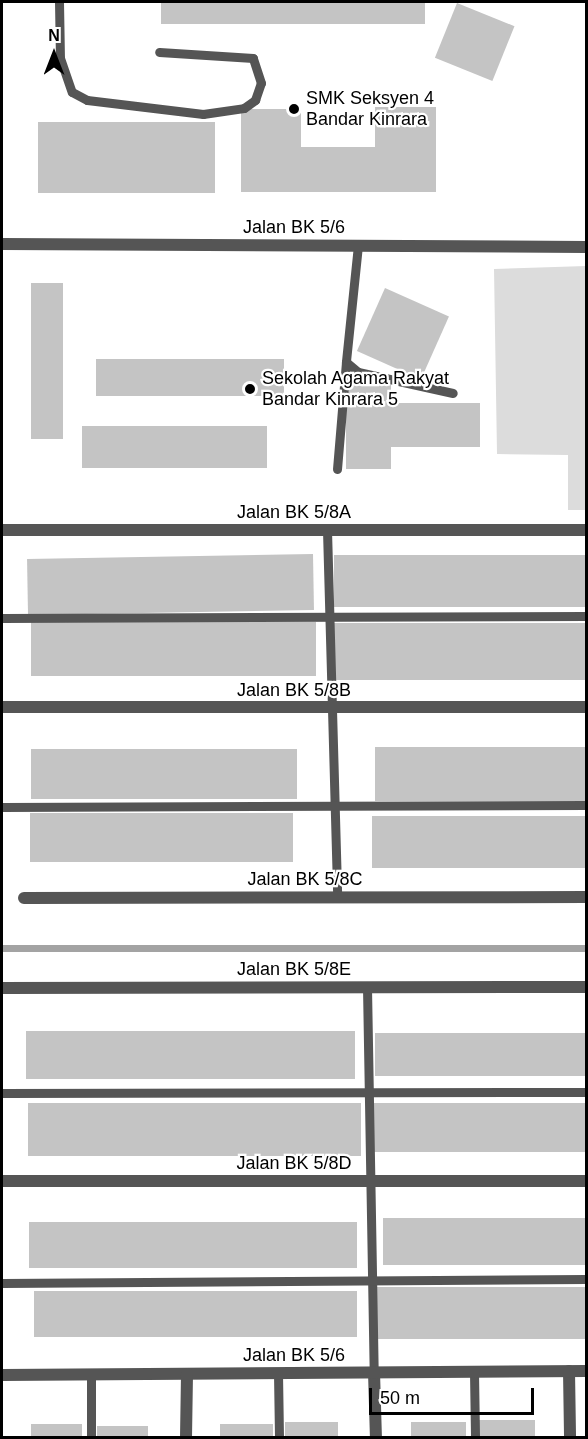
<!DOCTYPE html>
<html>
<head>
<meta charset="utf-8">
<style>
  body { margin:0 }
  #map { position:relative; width:588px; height:1439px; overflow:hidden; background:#fff; font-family:Helvetica,sans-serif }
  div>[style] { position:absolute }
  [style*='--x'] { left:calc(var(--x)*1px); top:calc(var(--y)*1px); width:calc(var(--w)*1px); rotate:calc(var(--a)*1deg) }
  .green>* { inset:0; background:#dcdcdc }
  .stream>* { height:7px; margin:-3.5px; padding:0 3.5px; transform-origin:3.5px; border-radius:3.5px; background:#a3a3a3 }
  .building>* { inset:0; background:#c4c4c4; transform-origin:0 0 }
  .service>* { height:9px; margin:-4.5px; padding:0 4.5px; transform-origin:4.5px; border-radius:4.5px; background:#555 }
  .minor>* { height:12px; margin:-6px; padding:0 6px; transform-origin:6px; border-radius:6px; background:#555 }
  .dots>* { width:16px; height:16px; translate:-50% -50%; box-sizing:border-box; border:3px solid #fff; border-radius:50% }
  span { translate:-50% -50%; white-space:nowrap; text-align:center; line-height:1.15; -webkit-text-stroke:4.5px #fff; paint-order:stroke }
  .poi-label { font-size:18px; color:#000 }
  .left { translate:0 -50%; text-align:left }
  .street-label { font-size:18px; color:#000 }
  .frame { position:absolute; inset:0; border:3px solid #000; pointer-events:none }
  .north { position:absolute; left:24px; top:24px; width:60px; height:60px; -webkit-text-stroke:4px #fff; paint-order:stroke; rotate:0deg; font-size:16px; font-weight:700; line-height:24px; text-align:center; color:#000 }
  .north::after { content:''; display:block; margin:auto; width:21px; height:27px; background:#000; clip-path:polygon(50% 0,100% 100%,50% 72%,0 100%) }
  .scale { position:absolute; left:369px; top:1388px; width:165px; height:27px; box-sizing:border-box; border:3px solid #000; border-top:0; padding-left:8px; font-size:18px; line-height:21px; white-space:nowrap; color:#000; -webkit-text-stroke:4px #fff; paint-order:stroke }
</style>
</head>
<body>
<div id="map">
  <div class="green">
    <div style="clip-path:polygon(586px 266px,586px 510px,568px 510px,568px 455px,497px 454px,494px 269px)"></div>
  </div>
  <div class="stream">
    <div style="--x:2;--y:948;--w:584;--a:0"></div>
  </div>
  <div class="building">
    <div style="left:161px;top:2px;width:264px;height:22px"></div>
    <div style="left:457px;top:3px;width:62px;height:59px;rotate:22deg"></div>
    <div style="clip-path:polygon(375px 107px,436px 107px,436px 192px,241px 192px,241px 109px,301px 109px,301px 147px,375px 147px)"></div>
    <div style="left:38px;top:122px;width:177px;height:71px"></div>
    <div style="left:31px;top:283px;width:32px;height:156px"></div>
    <div style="left:385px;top:288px;width:70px;height:69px;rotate:24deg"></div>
    <div style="left:96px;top:359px;width:188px;height:37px"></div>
    <div style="clip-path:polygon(346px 382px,391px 382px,391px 403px,480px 403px,480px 447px,391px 447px,391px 469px,346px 469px)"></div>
    <div style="left:82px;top:426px;width:185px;height:42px"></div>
    <div style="left:313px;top:554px;width:56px;height:286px;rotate:89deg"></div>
    <div style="left:586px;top:555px;width:52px;height:252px;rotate:90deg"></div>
    <div style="left:316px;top:622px;width:54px;height:285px;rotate:90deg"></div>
    <div style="left:331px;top:623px;width:255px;height:57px"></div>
    <div style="left:586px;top:747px;width:54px;height:211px;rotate:90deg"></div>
    <div style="left:31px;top:749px;width:266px;height:50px"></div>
    <div style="left:30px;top:813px;width:263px;height:49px"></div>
    <div style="left:372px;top:816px;width:214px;height:52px"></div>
    <div style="left:26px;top:1031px;width:329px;height:48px"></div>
    <div style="left:375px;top:1033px;width:211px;height:43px"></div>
    <div style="left:361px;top:1103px;width:53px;height:333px;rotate:90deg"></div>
    <div style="left:373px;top:1103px;width:213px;height:49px"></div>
    <div style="left:383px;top:1218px;width:203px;height:47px"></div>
    <div style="left:29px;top:1222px;width:328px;height:46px"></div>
    <div style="left:586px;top:1287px;width:52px;height:210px;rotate:90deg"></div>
    <div style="left:357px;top:1291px;width:46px;height:323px;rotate:90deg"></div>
    <div style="left:476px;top:1420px;width:59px;height:18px"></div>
    <div style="left:285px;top:1422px;width:53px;height:16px"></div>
    <div style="left:411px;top:1422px;width:55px;height:16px"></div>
    <div style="left:31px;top:1424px;width:51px;height:14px"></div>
    <div style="left:220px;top:1424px;width:53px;height:14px"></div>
    <div style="left:97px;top:1426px;width:51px;height:12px"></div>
  </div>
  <div class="service">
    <div style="--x:59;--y:2;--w:56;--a:89"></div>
    <div style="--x:60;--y:58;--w:36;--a:71"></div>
    <div style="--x:72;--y:92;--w:17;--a:28"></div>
    <div style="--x:87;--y:100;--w:117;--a:6.9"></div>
    <div style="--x:203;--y:114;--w:41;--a:-8.3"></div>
    <div style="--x:244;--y:108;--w:14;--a:-36"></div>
    <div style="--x:255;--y:100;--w:18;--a:-71"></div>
    <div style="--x:261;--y:83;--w:26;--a:-108"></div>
    <div style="--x:253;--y:58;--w:94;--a:-176.3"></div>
    <div style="--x:358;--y:245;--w:118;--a:95.9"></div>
    <div style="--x:346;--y:362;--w:16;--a:40"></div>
    <div style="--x:358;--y:372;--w:97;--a:12.5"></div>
    <div style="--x:337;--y:469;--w:107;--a:-85.2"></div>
    <div style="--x:327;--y:530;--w:367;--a:88.4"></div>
    <div style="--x:2;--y:618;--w:584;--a:-0.2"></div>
    <div style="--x:2;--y:807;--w:584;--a:-0.2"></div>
    <div style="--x:367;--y:987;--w:385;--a:89"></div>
    <div style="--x:2;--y:1093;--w:584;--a:-0.1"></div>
    <div style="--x:2;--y:1283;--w:584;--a:-0.39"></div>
    <div style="--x:474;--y:1372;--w:66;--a:89.1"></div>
    <div style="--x:278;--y:1373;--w:65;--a:89.1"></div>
    <div style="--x:91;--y:1374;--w:64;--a:90"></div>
  </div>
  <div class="minor">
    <div style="--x:2;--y:244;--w:584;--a:0.29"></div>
    <div style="--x:2;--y:530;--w:584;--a:0"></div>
    <div style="--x:2;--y:707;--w:584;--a:0"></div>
    <div style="--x:24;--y:898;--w:562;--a:-0.1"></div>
    <div style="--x:2;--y:988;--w:584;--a:-0.1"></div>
    <div style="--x:2;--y:1181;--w:584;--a:0"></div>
    <div style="--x:569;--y:1371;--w:67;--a:89.1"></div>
    <div style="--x:374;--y:1372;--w:66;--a:88.3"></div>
    <div style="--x:2;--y:1375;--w:584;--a:-0.39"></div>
    <div style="--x:186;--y:1438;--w:64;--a:-89.1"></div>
  </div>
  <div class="dots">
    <div style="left:294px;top:109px;background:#000"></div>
    <div style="left:250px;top:389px;background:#000"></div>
  </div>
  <div class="poi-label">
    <span class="left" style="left:306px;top:109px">SMK Seksyen 4<br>Bandar Kinrara</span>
    <span class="left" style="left:262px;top:389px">Sekolah Agama Rakyat<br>Bandar Kinrara 5</span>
  </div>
  <div class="street-label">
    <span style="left:294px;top:227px">Jalan BK 5/6</span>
    <span style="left:294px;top:512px">Jalan BK 5/8A</span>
    <span style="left:294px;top:690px">Jalan BK 5/8B</span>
    <span style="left:305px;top:879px">Jalan BK 5/8C</span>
    <span style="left:294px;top:969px">Jalan BK 5/8E</span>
    <span style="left:294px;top:1163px">Jalan BK 5/8D</span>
    <span style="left:294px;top:1355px">Jalan BK 5/6</span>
  </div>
  <div class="frame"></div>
  <div class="north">N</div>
  <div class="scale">50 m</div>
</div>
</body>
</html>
